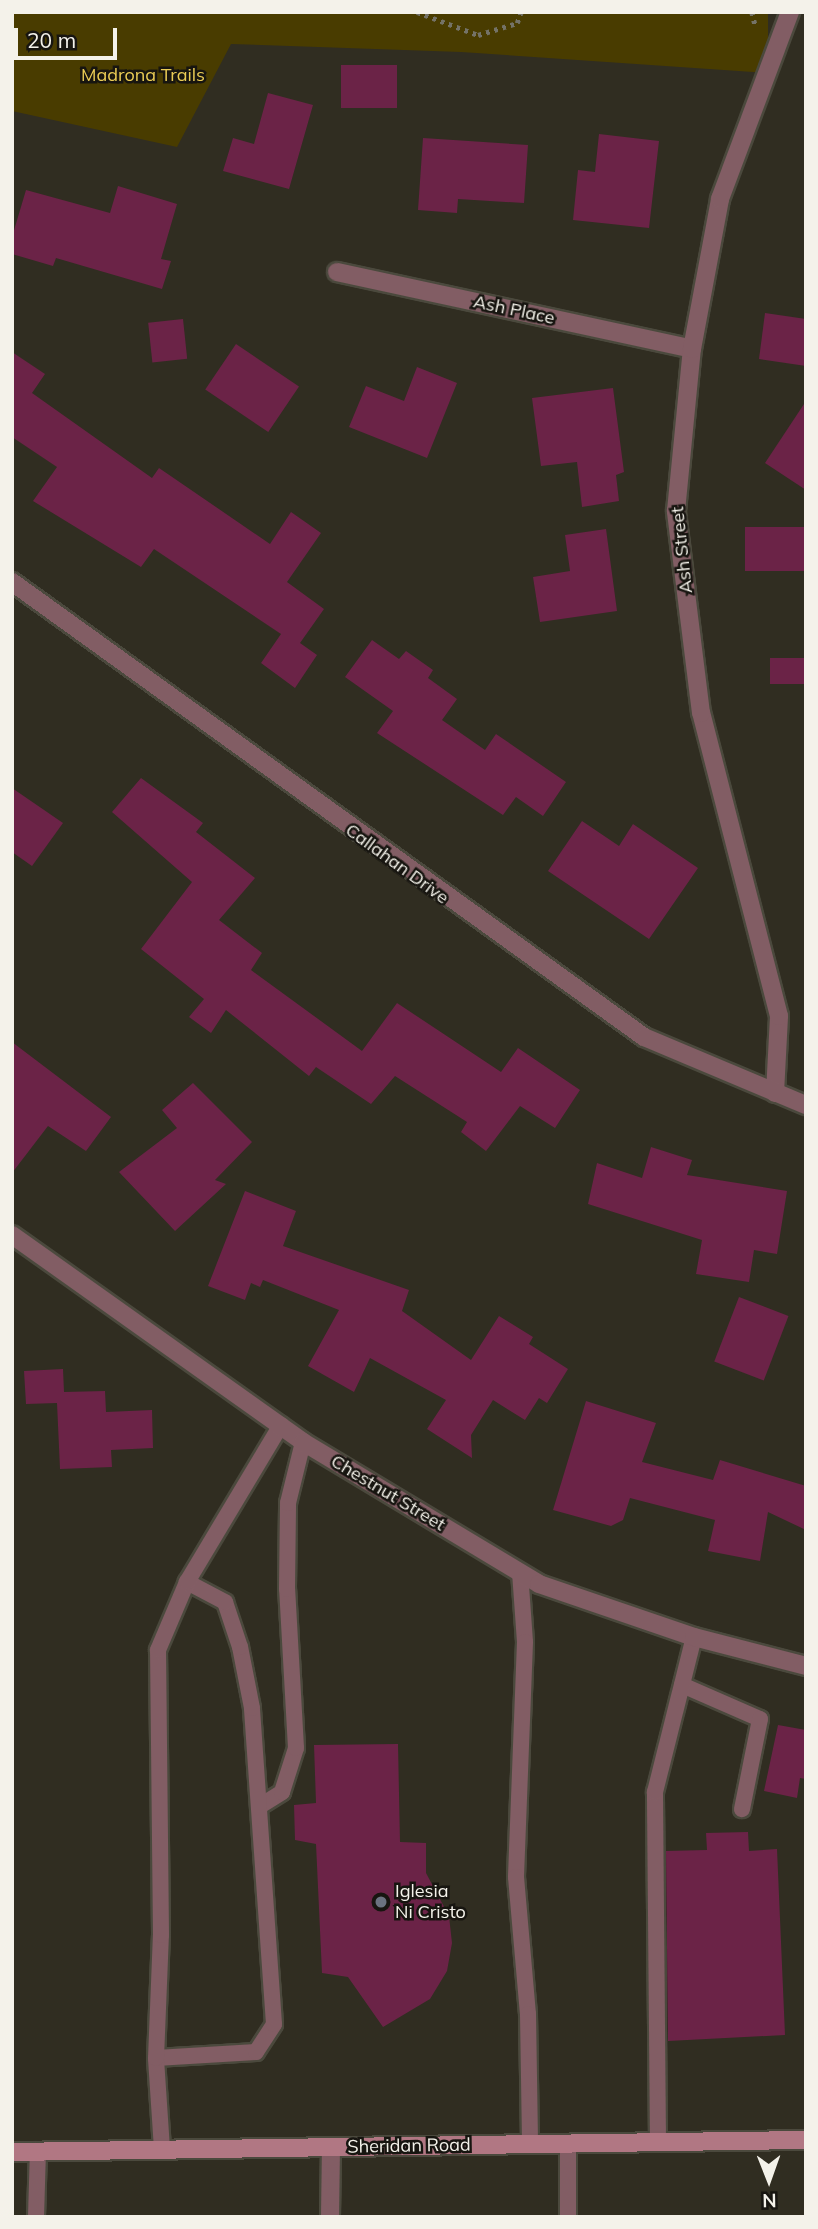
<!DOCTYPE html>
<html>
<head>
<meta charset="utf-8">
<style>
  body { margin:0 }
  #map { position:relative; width:818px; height:2229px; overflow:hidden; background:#302d21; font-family:Mulish,sans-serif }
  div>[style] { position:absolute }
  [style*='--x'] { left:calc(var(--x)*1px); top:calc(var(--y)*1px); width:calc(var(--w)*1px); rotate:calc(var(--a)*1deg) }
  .green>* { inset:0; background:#493c00 }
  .building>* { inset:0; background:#6b2347; transform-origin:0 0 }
  .path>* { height:4.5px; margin-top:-2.25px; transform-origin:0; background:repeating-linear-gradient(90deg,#747267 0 3.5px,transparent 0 8.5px) }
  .roads { filter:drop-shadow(2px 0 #4b493d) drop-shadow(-2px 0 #4b493d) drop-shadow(0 2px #4b493d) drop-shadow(0 -2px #4b493d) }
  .service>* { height:16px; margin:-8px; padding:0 8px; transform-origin:8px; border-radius:8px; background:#825d64 }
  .minor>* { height:18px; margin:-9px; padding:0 9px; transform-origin:9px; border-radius:9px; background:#825d64 }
  .tertiary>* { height:18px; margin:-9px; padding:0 9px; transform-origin:9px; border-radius:9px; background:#825d64 }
  .secondary>* { height:18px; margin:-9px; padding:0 9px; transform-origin:9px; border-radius:9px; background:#b17783 }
  .dots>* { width:19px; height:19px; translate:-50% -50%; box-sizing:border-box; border:4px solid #171510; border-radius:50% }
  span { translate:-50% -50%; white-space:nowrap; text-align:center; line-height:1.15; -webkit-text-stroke:5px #171510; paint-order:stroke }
  .park-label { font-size:18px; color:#eacc55 }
  .street-label { font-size:18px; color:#f4f2ea }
  .poi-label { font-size:18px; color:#f4f2ea }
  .left { translate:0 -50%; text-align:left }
  .frame { position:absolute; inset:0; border:14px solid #f4f2ea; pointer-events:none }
  .north { position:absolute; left:734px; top:2145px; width:70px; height:70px; -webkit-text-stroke:5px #171510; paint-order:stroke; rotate:179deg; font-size:19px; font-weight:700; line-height:28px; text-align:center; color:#f4f2ea }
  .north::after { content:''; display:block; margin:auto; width:24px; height:32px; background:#f4f2ea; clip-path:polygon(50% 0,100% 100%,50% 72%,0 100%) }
  .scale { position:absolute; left:14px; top:28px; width:103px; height:32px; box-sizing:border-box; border:4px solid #f4f2ea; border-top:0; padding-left:9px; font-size:21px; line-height:24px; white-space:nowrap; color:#f4f2ea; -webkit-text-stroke:5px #171510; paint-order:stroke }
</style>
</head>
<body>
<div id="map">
  <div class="green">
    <div style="clip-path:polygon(12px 12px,768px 12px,768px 38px,779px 42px,768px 73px,461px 52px,231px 44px,177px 147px,12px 111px)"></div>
  </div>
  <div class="building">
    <div style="left:341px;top:65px;width:56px;height:43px"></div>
    <div style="clip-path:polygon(268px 93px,313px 105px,289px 189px,223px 171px,233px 138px,254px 144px)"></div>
    <div style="clip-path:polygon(599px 134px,659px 141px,649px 228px,573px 220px,578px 170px,595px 172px)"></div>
    <div style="clip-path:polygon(423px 138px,528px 145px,524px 203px,458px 199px,457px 213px,418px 210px)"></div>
    <div style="clip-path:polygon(118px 186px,177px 204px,161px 259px,171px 261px,162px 289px,56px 258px,53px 266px,12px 254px,12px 237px,26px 190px,110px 213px)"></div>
    <div style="clip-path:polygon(765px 313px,806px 319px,806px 366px,759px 359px)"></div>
    <div style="left:183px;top:319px;width:40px;height:35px;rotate:84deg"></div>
    <div style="left:236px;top:344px;width:76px;height:55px;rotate:34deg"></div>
    <div style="clip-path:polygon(12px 352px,45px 374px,32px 393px,152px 478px,159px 468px,270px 544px,291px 512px,321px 533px,287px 582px,324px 609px,300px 643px,317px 655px,295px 688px,261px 663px,281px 634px,154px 549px,141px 567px,33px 501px,57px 467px,12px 437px)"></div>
    <div style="clip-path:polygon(417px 367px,457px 383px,427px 458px,349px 427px,366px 386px,404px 401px)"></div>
    <div style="clip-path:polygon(613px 388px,624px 472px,616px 475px,619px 501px,582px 507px,577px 462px,541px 466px,532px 398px)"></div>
    <div style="clip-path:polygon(806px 401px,806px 490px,765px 463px)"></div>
    <div style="left:806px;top:527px;width:44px;height:61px;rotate:90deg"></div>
    <div style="clip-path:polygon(606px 529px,617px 611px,540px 622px,533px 577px,570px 571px,565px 535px)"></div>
    <div style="clip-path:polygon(372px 640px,399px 659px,406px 651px,433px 670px,428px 678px,457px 699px,442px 720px,485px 750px,496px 734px,566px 782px,543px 816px,516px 797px,503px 815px,377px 733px,393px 711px,345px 677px)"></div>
    <div style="left:806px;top:658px;width:26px;height:36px;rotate:90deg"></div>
    <div style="clip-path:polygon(141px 778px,203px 823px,196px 832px,255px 878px,219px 920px,262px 953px,251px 970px,362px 1051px,397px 1003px,501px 1072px,518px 1048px,580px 1090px,555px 1128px,520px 1106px,486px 1151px,461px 1132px,467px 1122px,395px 1076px,371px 1104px,316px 1067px,309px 1076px,226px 1010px,211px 1033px,189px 1017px,204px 999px,141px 949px,192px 882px,112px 812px)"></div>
    <div style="clip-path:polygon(12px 788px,63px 823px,32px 866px,12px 852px)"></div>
    <div style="clip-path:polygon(582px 821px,619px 846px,633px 824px,698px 868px,649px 939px,548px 871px)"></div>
    <div style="clip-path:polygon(12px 1042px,111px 1117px,86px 1151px,48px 1126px,12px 1173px)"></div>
    <div style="clip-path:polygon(193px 1083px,252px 1142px,215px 1180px,226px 1184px,175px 1231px,119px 1172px,177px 1128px,162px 1110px)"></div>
    <div style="clip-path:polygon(651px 1147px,692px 1160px,687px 1175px,787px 1191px,777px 1254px,754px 1250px,749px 1282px,696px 1274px,702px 1240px,588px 1204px,597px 1163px,642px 1178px)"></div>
    <div style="clip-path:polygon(245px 1191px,296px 1211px,283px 1246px,409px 1290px,402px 1311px,471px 1360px,499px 1316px,533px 1337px,529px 1344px,568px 1369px,547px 1403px,539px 1398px,525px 1420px,493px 1400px,471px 1435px,472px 1458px,427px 1429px,446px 1400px,370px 1358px,354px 1392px,308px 1366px,339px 1310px,263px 1280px,260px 1287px,251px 1283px,245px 1300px,208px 1286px)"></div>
    <div style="left:739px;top:1297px;width:53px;height:69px;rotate:21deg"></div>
    <div style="clip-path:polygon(63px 1369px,64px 1392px,105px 1391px,106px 1412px,152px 1410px,153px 1448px,111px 1450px,112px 1467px,60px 1469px,57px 1403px,26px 1404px,24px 1371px)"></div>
    <div style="clip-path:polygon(586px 1401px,656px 1423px,642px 1462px,713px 1480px,720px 1460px,806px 1486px,806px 1530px,768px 1512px,760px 1561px,708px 1551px,715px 1520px,630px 1498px,623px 1520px,611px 1526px,553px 1510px)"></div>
    <div style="clip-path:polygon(778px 1725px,806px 1730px,806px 1779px,800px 1778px,797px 1798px,764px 1791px)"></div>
    <div style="clip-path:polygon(398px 1744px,400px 1842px,426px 1843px,426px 1873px,449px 1916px,452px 1943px,447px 1971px,430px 1999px,383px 2027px,348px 1977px,322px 1973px,316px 1844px,295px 1840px,294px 1805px,316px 1803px,314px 1745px)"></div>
    <div style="clip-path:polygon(748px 1832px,749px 1851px,777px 1849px,785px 2035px,668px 2041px,666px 1851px,707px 1850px,706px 1833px)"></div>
  </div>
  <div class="path">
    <div style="--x:123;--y:12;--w:21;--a:0"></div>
    <div style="--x:417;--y:12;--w:65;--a:20.7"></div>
    <div style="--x:478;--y:35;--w:41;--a:-17.1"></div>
    <div style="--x:517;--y:23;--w:12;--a:-70"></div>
    <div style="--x:752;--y:12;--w:16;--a:76"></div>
  </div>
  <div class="roads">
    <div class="service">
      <div style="--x:520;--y:1572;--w:70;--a:85.9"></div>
      <div style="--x:525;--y:1642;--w:235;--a:92.2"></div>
      <div style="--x:516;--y:1877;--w:138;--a:85"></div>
      <div style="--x:528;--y:2014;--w:130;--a:89.1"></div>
      <div style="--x:682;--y:1685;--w:85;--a:23.6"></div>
      <div style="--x:760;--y:1719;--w:92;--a:101.3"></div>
      <div style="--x:260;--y:1806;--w:26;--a:-32"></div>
      <div style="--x:282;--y:1792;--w:46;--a:-72.3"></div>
      <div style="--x:296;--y:1748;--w:159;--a:-93.2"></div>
      <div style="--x:287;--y:1589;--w:86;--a:-89.3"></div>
      <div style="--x:288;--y:1503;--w:63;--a:-76.2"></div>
      <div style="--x:156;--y:2058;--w:100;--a:-3.4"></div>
      <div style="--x:256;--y:2052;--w:33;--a:-57"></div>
      <div style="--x:274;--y:2024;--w:317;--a:-94"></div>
      <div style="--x:252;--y:1708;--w:62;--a:-101.1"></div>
      <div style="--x:240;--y:1647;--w:47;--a:-108.4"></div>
      <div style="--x:225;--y:1602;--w:43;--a:-152.2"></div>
      <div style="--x:658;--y:2142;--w:350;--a:-90.5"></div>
      <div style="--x:655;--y:1792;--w:160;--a:-75.9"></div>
      <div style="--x:162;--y:2149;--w:91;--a:-93.8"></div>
      <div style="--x:156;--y:2058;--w:123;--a:-87.7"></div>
      <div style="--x:161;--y:1935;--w:285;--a:-90.6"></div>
      <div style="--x:158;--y:1650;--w:74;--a:-66.9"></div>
      <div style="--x:187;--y:1582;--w:183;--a:-59.1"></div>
      <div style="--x:36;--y:2217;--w:66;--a:-88.3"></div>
      <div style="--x:568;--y:2217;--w:74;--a:-90"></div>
    </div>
    <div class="minor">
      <div style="--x:337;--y:272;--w:363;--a:12.2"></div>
      <div style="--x:775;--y:1093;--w:77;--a:-87"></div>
      <div style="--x:779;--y:1016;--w:313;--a:-104.4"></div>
      <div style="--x:701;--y:713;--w:204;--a:-97.1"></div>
      <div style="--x:676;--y:511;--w:163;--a:-84.4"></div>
      <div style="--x:692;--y:349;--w:153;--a:-79.4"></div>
      <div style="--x:720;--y:199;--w:200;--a:-69.5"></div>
      <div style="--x:12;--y:1235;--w:357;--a:35.4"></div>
      <div style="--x:303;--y:1442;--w:275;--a:31"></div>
      <div style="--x:539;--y:1584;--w:164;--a:18.9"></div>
      <div style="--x:694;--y:1637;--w:116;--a:14.5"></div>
      <div style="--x:330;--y:2217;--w:70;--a:-89.2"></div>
    </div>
    <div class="tertiary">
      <div style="--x:12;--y:582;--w:779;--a:35.75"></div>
      <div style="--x:644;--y:1037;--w:176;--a:22.8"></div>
    </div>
    <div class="secondary">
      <div style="--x:12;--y:2152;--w:794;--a:-0.87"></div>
    </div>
  </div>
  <div class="dots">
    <div style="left:381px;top:1902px;background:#6b7280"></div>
  </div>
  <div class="park-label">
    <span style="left:143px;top:75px">Madrona Trails</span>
  </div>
  <div class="street-label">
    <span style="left:514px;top:310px;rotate:12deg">Ash Place</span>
    <span style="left:682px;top:550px;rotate:-96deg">Ash Street</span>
    <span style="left:397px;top:864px;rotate:36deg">Callahan Drive</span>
    <span style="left:388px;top:1493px;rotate:31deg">Chestnut Street</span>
    <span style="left:409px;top:2146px;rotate:-1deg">Sheridan Road</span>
  </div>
  <div class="poi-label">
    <span class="left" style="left:395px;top:1902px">Iglesia<br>Ni Cristo</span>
  </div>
  <div class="frame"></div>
  <div class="north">N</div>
  <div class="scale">20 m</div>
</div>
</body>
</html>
